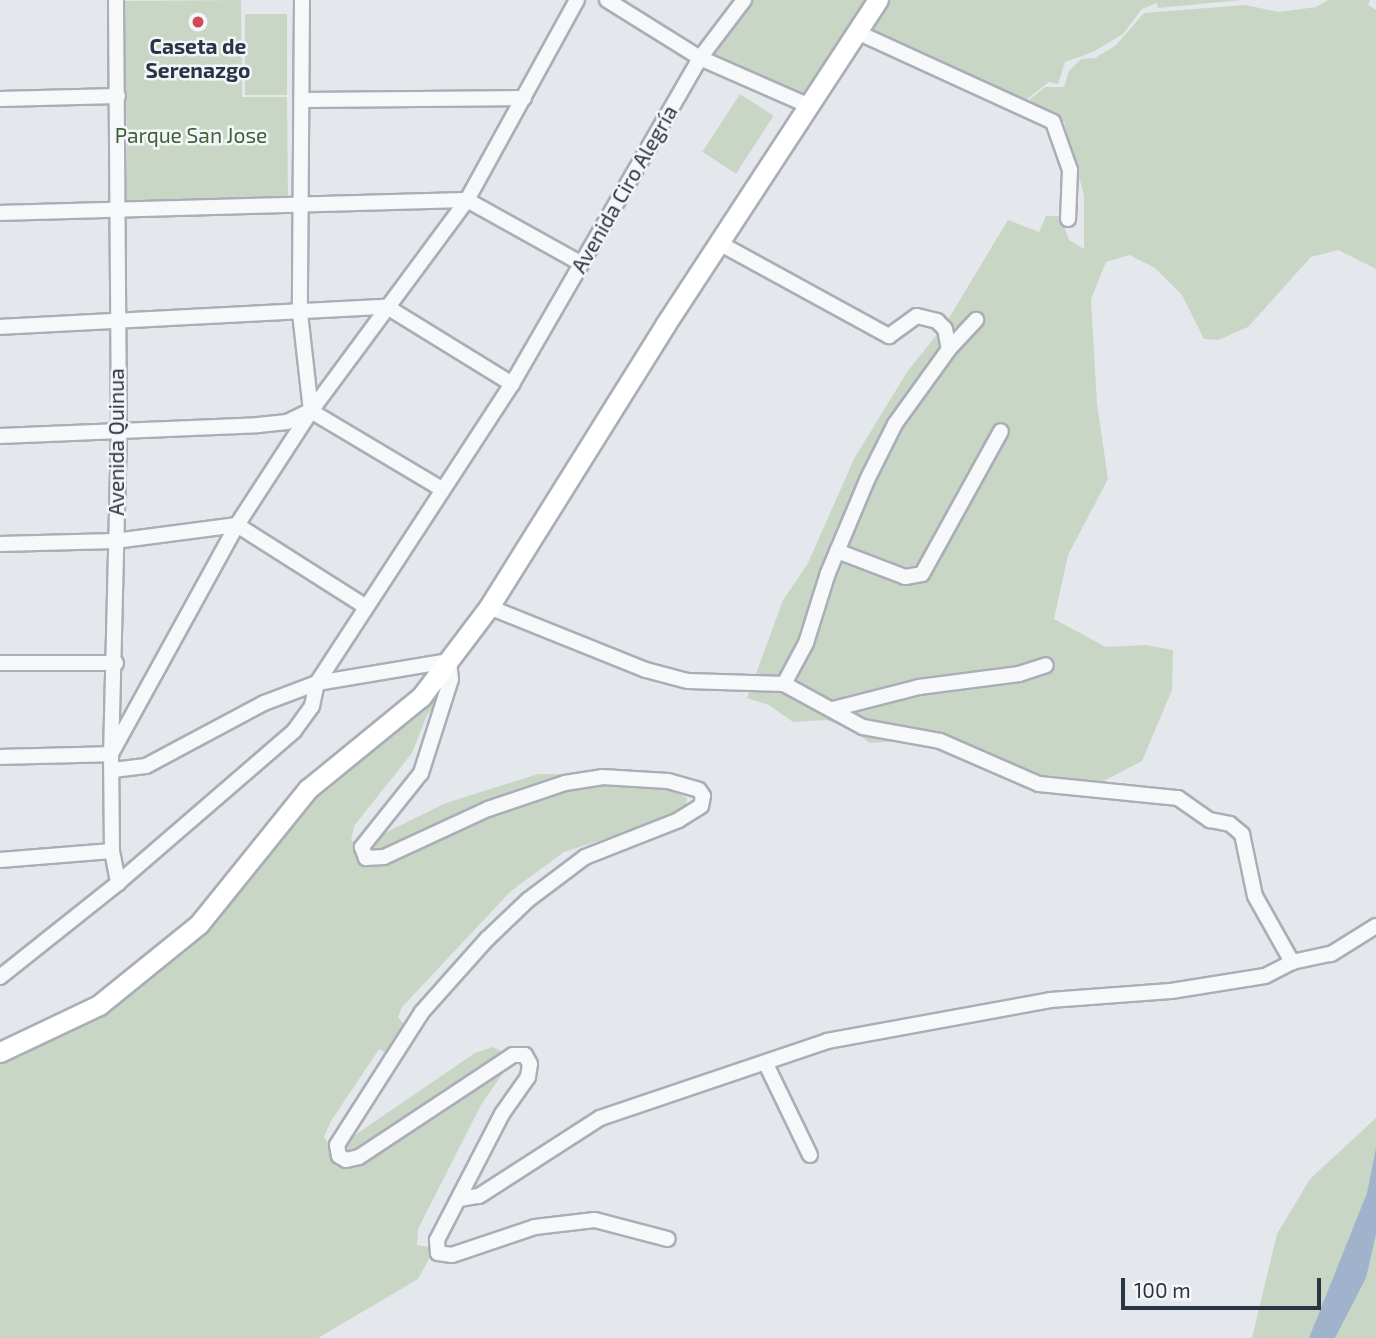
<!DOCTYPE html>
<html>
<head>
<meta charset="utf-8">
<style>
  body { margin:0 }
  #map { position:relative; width:1376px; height:1338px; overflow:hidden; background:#e4e7ec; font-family:"Exo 2",sans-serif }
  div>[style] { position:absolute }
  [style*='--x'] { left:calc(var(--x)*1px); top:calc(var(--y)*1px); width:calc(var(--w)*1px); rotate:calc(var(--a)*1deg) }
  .green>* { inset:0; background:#c9d6c5; transform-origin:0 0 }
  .water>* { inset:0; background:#9fb4cc }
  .roads { filter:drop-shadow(2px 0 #a9aeb7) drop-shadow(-2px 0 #a9aeb7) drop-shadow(0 2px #a9aeb7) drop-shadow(0 -2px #a9aeb7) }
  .street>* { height:14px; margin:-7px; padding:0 7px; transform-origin:7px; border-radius:7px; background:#f7f8fa }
  .secondary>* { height:19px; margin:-9.5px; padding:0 9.5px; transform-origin:9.5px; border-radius:9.5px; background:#fff }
  .dots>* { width:19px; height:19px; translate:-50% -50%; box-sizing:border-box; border:4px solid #f4f6f9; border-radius:50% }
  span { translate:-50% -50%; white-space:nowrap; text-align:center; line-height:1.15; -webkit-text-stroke:5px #f4f6f9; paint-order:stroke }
  .poi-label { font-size:21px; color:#2b3445; font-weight:700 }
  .park-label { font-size:21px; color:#3f6138 }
  .street-label { font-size:21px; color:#2b3445 }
  .scale { position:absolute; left:1121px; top:1278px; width:200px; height:32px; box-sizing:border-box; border:4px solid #2b3445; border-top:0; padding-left:9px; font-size:21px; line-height:24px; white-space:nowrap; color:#2b3445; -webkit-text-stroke:5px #f4f6f9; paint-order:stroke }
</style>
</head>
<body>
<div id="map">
  <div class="green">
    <div style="clip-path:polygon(241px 0,242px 97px,287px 97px,288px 199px,127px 201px,125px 1px)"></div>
    <div style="clip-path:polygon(750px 0,1242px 0,1158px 8px,1157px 3px,1142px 9px,1123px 34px,1093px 52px,1065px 62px,1058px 84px,1049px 82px,1022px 103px,913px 56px,865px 24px,819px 108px,712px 53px)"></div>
    <div style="clip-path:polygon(1328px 0,1370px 0,1368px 5px,1376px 10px,1376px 269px,1338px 250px,1311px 257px,1248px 327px,1218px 340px,1204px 339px,1182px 295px,1155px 268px,1129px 255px,1106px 262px,1091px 299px,1097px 404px,1108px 479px,1068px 555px,1054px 619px,1106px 647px,1146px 645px,1173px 650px,1172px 690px,1142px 761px,1092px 787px,1058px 787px,914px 740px,870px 743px,848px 727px,826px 720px,793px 722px,769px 705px,747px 698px,783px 600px,807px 565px,854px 459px,907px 372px,946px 323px,1008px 220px,1039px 232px,1046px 216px,1060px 216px,1069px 240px,1084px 249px,1084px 195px,1064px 122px,1030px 105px,1029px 100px,1045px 87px,1064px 87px,1069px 71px,1081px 59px,1095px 58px,1115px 46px,1144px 13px,1245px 5px,1279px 12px,1316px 7px)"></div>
    <div style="left:245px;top:14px;width:42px;height:81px"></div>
    <div style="left:740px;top:94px;width:40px;height:69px;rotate:33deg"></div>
    <div style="clip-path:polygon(447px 694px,427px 715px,412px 753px,354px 826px,351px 841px,364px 843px,446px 803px,538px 774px,638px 774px,687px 798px,684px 813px,564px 852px,511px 891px,402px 1007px,398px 1017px,410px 1032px,389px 1054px,379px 1049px,331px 1121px,324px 1137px,333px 1150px,475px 1053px,493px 1047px,506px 1053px,510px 1063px,481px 1105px,418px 1229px,417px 1245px,435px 1248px,418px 1279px,318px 1338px,0 1338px,0 1059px,101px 1013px,183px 950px,310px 801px,420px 705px)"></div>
    <div style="clip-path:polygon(1376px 1118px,1376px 1338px,1252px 1338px,1277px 1234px,1310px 1179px)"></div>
  </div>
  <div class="water">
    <div style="clip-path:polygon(1376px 1148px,1376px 1234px,1366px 1278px,1335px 1338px,1309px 1338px,1367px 1193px)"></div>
  </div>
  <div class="roads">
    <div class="street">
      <div style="--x:116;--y:0;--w:430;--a:89.6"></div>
      <div style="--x:119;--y:430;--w:324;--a:91.4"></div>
      <div style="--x:111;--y:754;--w:97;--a:89.4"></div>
      <div style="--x:112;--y:851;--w:33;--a:79"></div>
      <div style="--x:302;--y:0;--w:313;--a:90.4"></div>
      <div style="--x:300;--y:313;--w:99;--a:83.6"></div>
      <div style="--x:607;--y:0;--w:110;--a:31.9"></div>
      <div style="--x:700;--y:58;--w:117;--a:23.7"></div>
      <div style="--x:859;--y:33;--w:213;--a:24.6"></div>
      <div style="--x:1053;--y:122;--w:51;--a:70.5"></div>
      <div style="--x:1070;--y:170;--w:49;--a:92.3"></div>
      <div style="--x:0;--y:99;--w:118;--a:-1.5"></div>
      <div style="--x:303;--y:100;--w:221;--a:-0.5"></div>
      <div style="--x:0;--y:213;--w:467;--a:-1.6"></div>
      <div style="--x:467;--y:200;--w:129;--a:29.1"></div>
      <div style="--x:719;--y:243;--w:194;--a:28.7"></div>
      <div style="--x:889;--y:336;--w:34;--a:-36"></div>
      <div style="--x:917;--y:316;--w:21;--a:14"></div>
      <div style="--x:937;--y:321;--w:11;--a:45"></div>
      <div style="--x:945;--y:329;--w:20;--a:79"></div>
      <div style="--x:0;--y:327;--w:388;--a:-3"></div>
      <div style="--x:387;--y:307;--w:147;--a:31.6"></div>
      <div style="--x:311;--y:411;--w:152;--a:30.8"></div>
      <div style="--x:0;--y:436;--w:258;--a:-2.4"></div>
      <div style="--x:258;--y:425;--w:29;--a:-6"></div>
      <div style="--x:287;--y:422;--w:25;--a:-26"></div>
      <div style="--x:0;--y:544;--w:115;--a:-1.5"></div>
      <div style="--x:115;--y:541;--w:123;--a:-7.5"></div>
      <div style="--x:237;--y:525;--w:153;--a:32.4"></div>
      <div style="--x:837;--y:551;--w:73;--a:20.9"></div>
      <div style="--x:905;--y:577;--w:17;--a:-10"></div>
      <div style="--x:922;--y:574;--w:163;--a:-61.1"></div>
      <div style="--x:489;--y:607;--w:169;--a:21.9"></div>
      <div style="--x:646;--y:670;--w:43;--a:14.7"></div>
      <div style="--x:688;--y:681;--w:96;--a:1.8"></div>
      <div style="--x:784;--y:684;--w:90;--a:28.6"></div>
      <div style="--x:863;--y:727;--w:78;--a:10.3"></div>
      <div style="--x:940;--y:741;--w:108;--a:23.5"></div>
      <div style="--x:1039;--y:784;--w:140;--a:5.8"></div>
      <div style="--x:1178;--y:798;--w:39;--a:35"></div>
      <div style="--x:1210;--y:820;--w:20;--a:11"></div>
      <div style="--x:1230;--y:824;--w:16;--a:40"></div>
      <div style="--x:1242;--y:834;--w:63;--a:78.2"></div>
      <div style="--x:1255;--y:896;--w:76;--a:60.7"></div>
      <div style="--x:0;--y:663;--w:116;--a:0"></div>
      <div style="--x:784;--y:684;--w:47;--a:-61.8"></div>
      <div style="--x:806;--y:643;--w:73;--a:-72.6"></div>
      <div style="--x:828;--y:573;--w:101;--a:-67.2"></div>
      <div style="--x:867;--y:480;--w:63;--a:-63.4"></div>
      <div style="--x:895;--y:424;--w:92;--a:-54.2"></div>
      <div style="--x:949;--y:349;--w:40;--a:-47"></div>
      <div style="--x:833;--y:709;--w:89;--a:-14.3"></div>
      <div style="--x:919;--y:687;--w:101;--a:-7.4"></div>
      <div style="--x:1019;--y:674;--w:28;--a:-18"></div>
      <div style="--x:0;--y:757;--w:111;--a:-1.5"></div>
      <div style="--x:111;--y:754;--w:261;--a:-61.2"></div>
      <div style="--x:237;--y:525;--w:136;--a:-57"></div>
      <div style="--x:311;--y:411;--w:262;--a:-53.5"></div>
      <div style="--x:467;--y:200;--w:228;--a:-61.2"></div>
      <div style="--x:113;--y:770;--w:33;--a:-7"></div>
      <div style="--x:146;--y:766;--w:134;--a:-28.1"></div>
      <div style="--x:264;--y:703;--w:57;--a:-20.7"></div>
      <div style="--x:317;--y:683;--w:134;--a:-9.5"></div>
      <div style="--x:449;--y:661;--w:18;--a:84"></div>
      <div style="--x:451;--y:679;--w:99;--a:107.7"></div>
      <div style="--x:421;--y:773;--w:95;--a:128.6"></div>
      <div style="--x:362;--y:847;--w:12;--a:70"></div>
      <div style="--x:366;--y:858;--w:18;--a:-3"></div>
      <div style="--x:384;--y:857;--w:115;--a:-24.8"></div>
      <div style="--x:488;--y:809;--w:81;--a:-18.7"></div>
      <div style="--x:565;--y:783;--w:37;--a:-9"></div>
      <div style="--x:602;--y:777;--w:66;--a:3.5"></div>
      <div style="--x:668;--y:781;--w:32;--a:16"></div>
      <div style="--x:699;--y:790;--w:7;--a:56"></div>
      <div style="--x:703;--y:796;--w:10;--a:101"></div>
      <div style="--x:701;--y:806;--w:26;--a:148"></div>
      <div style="--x:679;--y:820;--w:101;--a:158.5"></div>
      <div style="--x:585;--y:857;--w:71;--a:143"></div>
      <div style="--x:528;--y:900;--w:57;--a:136.4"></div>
      <div style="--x:487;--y:939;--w:98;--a:131.7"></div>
      <div style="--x:422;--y:1012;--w:158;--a:122.6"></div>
      <div style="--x:337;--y:1145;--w:11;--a:80"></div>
      <div style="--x:339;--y:1156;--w:8;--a:30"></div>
      <div style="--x:346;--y:1160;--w:13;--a:-13"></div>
      <div style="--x:359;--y:1157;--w:185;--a:-33.5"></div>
      <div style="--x:513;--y:1055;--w:12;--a:0"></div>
      <div style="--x:525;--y:1055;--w:10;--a:61"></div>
      <div style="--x:530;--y:1064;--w:13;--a:99"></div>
      <div style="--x:528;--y:1077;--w:45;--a:125.1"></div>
      <div style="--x:502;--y:1114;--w:142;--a:117.3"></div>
      <div style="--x:437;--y:1240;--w:13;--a:86"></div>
      <div style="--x:438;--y:1253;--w:14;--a:8"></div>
      <div style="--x:452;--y:1255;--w:88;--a:-18.6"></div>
      <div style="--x:535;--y:1227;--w:60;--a:-6.7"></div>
      <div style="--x:595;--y:1220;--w:75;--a:14.6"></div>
      <div style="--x:0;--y:860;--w:112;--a:-4.6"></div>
      <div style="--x:0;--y:977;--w:151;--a:-38.5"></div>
      <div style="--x:118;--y:883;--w:233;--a:-40.8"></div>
      <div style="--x:294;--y:731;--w:31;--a:-54"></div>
      <div style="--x:312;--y:706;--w:24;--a:-78"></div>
      <div style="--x:317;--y:683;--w:357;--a:-56.9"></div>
      <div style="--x:512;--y:384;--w:376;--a:-60"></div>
      <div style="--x:700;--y:58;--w:73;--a:-52.8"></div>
      <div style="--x:766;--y:1064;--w:101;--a:64.2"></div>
      <div style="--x:459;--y:1199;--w:20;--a:-9"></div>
      <div style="--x:479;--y:1196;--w:144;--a:-32.8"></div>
      <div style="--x:600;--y:1118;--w:240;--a:-18.7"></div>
      <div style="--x:827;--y:1041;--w:227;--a:-10.4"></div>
      <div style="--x:1050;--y:1000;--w:121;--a:-4.3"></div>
      <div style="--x:1171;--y:991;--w:95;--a:-9.1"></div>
      <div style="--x:1265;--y:976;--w:30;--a:-27"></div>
      <div style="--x:1292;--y:962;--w:40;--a:-12"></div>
      <div style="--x:1331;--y:954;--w:53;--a:-31.9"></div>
    </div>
    <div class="secondary">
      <div style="--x:0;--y:1052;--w:110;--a:-25.4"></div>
      <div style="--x:99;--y:1005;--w:129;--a:-39"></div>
      <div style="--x:199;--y:924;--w:174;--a:-51.1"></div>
      <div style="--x:308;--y:789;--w:146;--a:-39.2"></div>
      <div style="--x:421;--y:697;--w:113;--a:-52.9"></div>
      <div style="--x:489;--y:607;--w:332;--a:-58"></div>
      <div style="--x:665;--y:325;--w:389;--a:-56.8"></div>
    </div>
  </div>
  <div class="dots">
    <div style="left:198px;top:22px;background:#d1495b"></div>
  </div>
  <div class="poi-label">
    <span style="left:198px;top:58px">Caseta de<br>Serenazgo</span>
  </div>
  <div class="park-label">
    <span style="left:191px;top:135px">Parque San Jose</span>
  </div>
  <div class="street-label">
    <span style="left:624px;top:189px;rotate:-60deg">Avenida Ciro Alegría</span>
    <span style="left:116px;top:442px;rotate:-90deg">Avenida Quinua</span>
  </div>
  <div class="scale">100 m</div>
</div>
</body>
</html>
